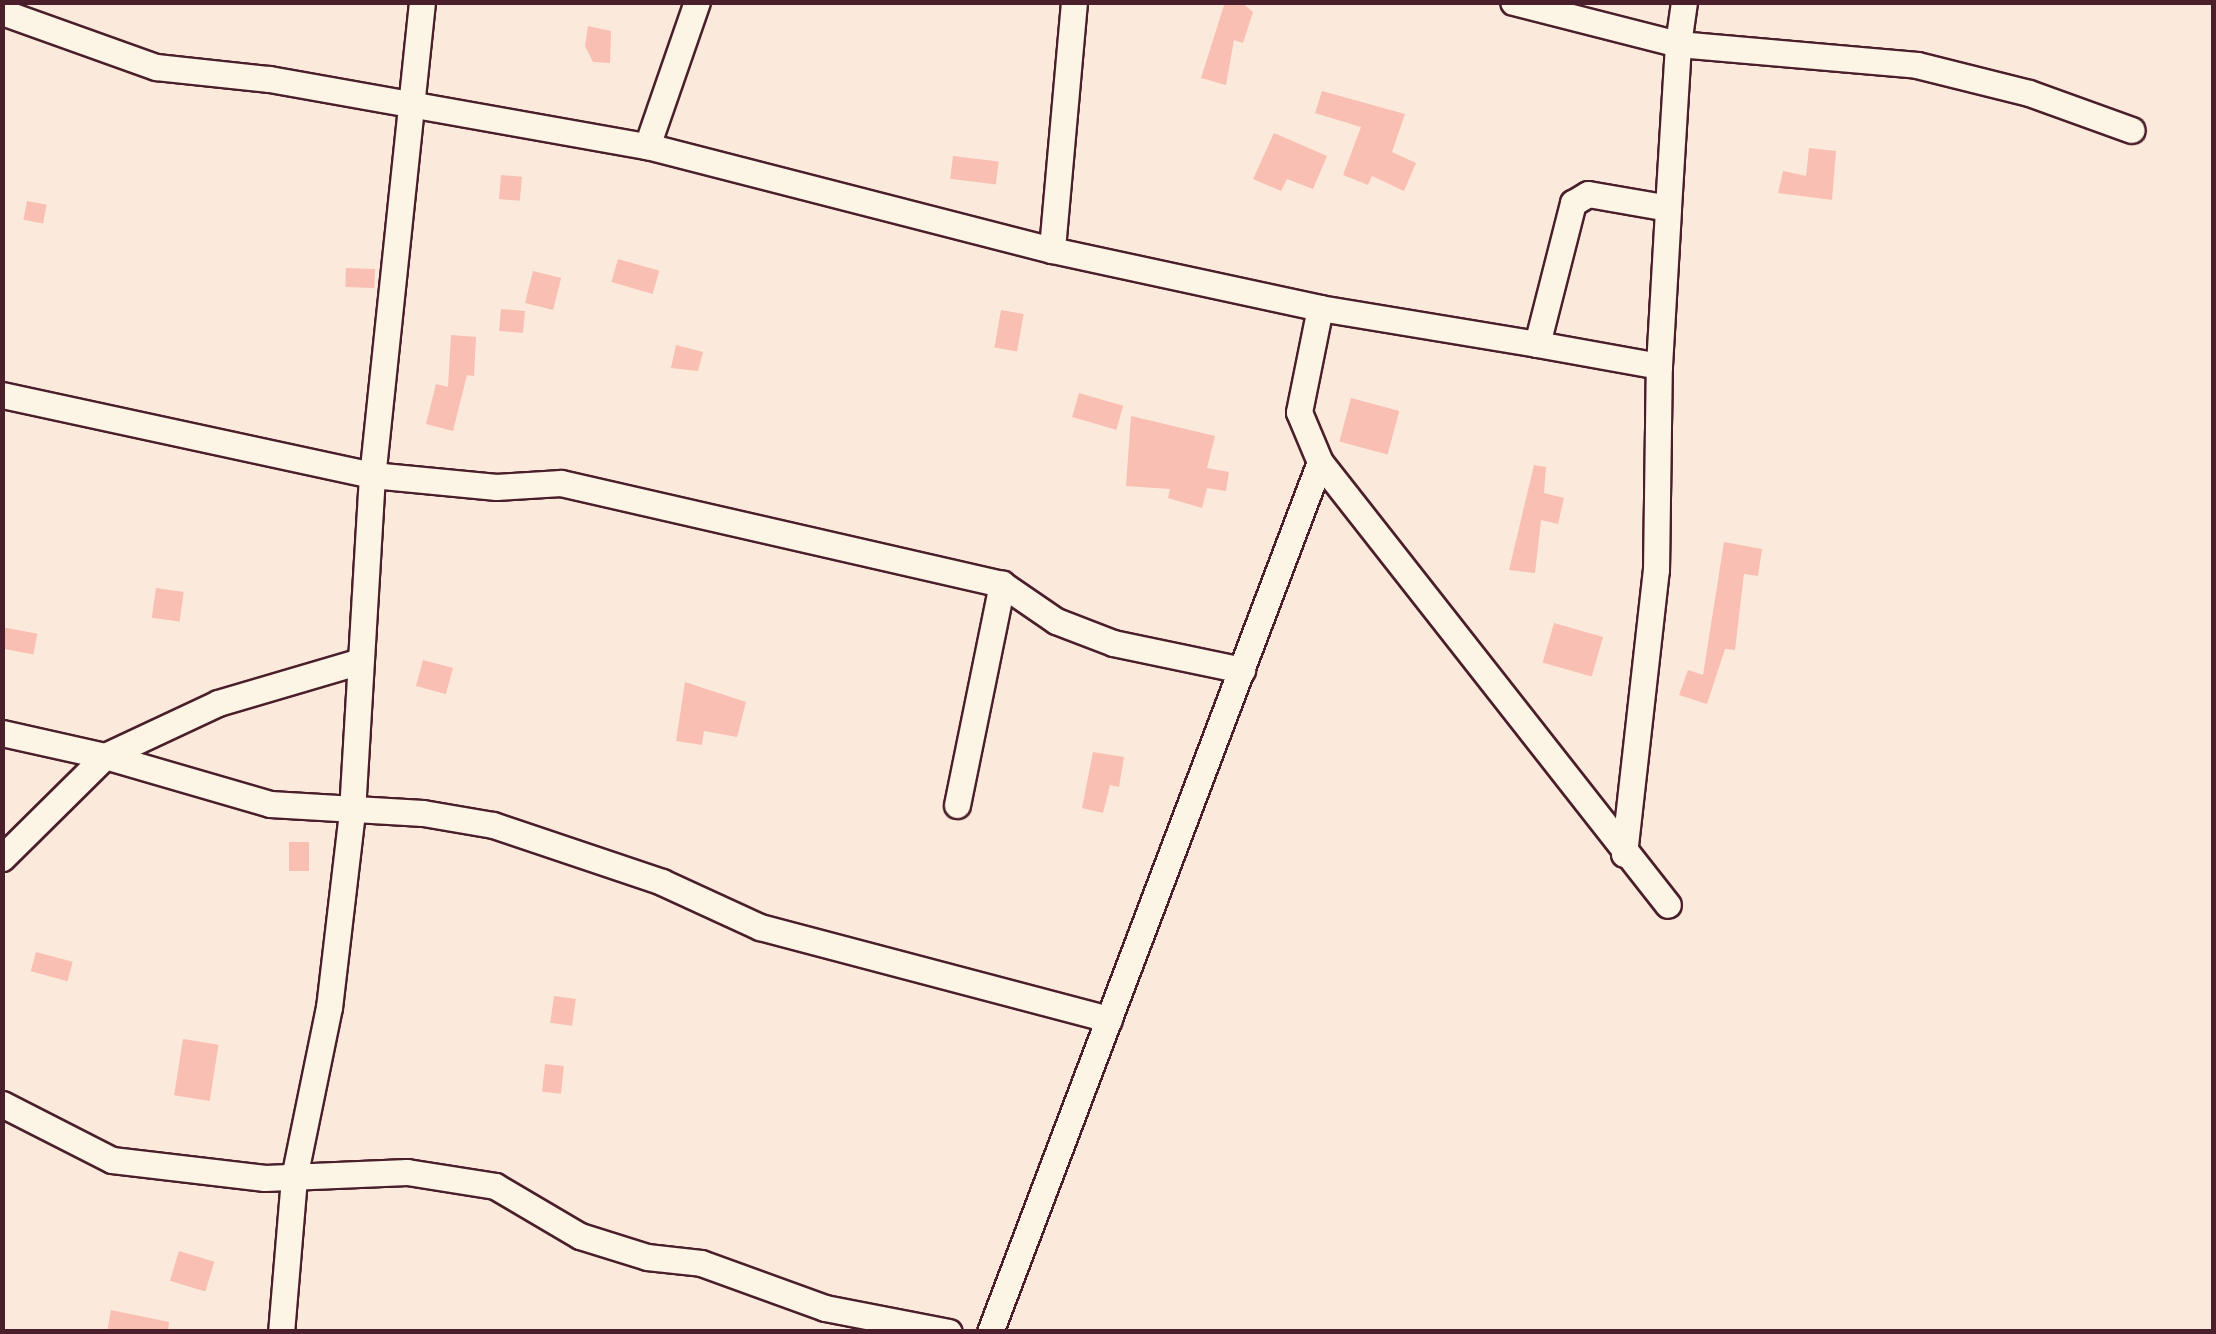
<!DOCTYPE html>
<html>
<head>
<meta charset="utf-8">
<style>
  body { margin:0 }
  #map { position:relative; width:2216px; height:1334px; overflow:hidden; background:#fbeadb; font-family:"Indie Flower",sans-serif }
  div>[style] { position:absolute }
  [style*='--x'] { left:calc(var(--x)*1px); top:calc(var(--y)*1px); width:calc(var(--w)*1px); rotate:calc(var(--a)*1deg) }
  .building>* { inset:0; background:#f9bfb2; transform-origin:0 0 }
  .roads { filter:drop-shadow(2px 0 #4a1f2b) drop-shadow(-2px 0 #4a1f2b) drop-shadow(0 2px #4a1f2b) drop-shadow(0 -2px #4a1f2b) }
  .minor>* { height:25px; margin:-12.5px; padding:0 12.5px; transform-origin:12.5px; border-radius:12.5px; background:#fcf5e5 }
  span { translate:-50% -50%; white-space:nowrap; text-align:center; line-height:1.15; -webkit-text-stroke:10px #fcf5e5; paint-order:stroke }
  .frame { position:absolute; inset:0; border:5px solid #4a1f2b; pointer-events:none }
</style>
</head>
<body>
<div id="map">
  <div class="building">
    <div style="clip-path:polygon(1225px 2px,1241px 2px,1253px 12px,1243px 43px,1234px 40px,1226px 85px,1201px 78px)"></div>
    <div style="clip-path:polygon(588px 26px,611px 31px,610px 63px,593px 62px,585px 46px)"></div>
    <div style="clip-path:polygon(1322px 91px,1405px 114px,1392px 152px,1416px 163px,1404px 191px,1372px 176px,1368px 185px,1343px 175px,1361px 127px,1315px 113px)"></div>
    <div style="clip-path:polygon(1274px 133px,1327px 156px,1313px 189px,1287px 179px,1281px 191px,1253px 179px)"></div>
    <div style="clip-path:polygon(1809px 148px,1836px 151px,1832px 200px,1778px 193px,1783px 171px,1806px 176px)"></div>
    <div style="left:953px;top:156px;width:46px;height:23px;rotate:7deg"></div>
    <div style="left:501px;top:175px;width:21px;height:24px;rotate:5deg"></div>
    <div style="left:27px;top:201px;width:20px;height:19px;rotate:11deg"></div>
    <div style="left:618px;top:259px;width:43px;height:24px;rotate:16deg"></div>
    <div style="left:346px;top:268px;width:29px;height:19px;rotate:2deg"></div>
    <div style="left:533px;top:271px;width:29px;height:33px;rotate:14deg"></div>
    <div style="left:501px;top:309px;width:24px;height:22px;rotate:5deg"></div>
    <div style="left:1001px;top:310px;width:23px;height:38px;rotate:10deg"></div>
    <div style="clip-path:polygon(451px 335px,476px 337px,474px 376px,467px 375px,453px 431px,426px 424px,436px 384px,448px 387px)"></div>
    <div style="clip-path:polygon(676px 345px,703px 352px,698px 371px,671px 368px)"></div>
    <div style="left:1079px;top:393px;width:46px;height:25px;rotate:16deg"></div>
    <div style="left:1351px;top:398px;width:50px;height:45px;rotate:15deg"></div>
    <div style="clip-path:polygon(1131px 416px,1215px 436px,1207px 468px,1229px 472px,1226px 491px,1207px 488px,1202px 508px,1168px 498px,1170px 489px,1126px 486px)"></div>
    <div style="clip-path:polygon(1534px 465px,1546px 467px,1544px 493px,1564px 498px,1558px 524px,1541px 520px,1535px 573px,1509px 570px)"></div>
    <div style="clip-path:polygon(1724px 542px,1762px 549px,1758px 576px,1744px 574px,1735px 650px,1725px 649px,1707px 704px,1679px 695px,1688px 670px,1703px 675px)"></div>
    <div style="left:156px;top:588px;width:28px;height:30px;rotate:8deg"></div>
    <div style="left:1554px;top:623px;width:51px;height:41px;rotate:16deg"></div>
    <div style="left:2px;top:627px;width:36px;height:21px;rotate:11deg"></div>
    <div style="left:423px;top:660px;width:31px;height:27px;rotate:15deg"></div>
    <div style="clip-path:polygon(685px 682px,746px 702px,737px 737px,704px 731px,702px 745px,676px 741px)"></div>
    <div style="clip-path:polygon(1093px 752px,1124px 757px,1119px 787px,1110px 785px,1103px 813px,1082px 808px)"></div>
    <div style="left:289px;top:842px;width:20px;height:29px"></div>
    <div style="left:36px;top:952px;width:38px;height:20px;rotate:15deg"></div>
    <div style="left:554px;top:996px;width:22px;height:27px;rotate:8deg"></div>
    <div style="left:183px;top:1039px;width:36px;height:57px;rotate:9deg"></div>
    <div style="left:545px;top:1064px;width:19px;height:28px;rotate:6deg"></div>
    <div style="left:179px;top:1251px;width:37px;height:31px;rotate:17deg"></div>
    <div style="clip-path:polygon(111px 1310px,169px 1322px,168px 1332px,107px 1332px)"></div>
  </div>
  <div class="roads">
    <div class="minor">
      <div style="--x:422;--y:2;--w:476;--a:96"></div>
      <div style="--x:372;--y:475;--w:125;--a:5.5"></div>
      <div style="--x:496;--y:487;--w:65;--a:-3.5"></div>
      <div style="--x:561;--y:483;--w:452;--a:12.9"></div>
      <div style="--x:1002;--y:584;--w:65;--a:34.4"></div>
      <div style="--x:1056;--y:621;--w:61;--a:21.1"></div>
      <div style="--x:1113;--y:643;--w:132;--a:11.8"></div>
      <div style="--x:1074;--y:2;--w:249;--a:95.1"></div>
      <div style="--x:1052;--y:250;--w:274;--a:12.2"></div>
      <div style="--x:1320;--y:308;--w:220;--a:9.4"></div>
      <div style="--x:1537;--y:344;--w:146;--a:-75.7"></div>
      <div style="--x:1573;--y:203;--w:17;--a:-31"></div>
      <div style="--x:1588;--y:194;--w:81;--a:9.9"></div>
      <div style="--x:1668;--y:208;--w:164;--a:-86.5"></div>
      <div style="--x:1678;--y:44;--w:170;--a:-165.7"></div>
      <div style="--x:1684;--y:2;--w:42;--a:98.1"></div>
      <div style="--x:1678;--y:44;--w:240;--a:5"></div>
      <div style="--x:1917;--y:65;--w:115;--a:14"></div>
      <div style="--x:2029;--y:93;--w:109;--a:19.8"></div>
      <div style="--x:2;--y:12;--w:164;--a:19.7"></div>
      <div style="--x:156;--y:67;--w:114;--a:6.1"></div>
      <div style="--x:269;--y:79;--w:384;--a:10.1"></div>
      <div style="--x:647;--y:146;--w:418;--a:14.4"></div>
      <div style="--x:647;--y:146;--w:152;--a:-70.9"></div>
      <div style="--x:1537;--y:344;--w:124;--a:10.2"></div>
      <div style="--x:1659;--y:366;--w:158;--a:-86.7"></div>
      <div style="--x:2;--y:395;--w:379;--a:12.2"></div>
      <div style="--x:372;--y:475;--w:338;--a:93.4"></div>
      <div style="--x:352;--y:812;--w:196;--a:96.7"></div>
      <div style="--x:329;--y:1007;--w:175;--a:101.6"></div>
      <div style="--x:294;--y:1178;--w:155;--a:94.8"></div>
      <div style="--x:1320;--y:462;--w:563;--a:51.85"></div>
      <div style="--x:2;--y:733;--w:106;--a:12.6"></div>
      <div style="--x:105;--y:756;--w:125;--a:-25.1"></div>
      <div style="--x:218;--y:703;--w:145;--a:-16.4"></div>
      <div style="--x:957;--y:805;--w:226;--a:-78.5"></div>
      <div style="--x:1624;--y:854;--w:286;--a:-83.6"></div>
      <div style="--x:1656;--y:570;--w:204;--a:-89.2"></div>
      <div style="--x:2;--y:858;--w:145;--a:-44.7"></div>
      <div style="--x:105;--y:756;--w:172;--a:16.2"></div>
      <div style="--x:270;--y:804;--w:153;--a:3.4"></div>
      <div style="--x:423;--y:813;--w:71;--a:9.7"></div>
      <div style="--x:493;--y:825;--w:178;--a:18.6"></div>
      <div style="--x:662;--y:882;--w:108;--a:24.7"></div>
      <div style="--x:760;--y:927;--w:361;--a:14.8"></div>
      <div style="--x:2;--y:1104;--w:123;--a:27"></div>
      <div style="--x:112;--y:1160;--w:154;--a:6.7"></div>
      <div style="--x:265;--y:1178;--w:142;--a:-2.4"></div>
      <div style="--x:407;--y:1172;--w:89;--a:9"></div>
      <div style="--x:495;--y:1186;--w:99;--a:30.5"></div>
      <div style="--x:580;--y:1236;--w:70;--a:17.4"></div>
      <div style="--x:647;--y:1257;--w:54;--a:6.3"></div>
      <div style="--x:701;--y:1263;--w:132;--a:19.9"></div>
      <div style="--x:825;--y:1308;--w:126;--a:11"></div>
      <div style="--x:990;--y:1332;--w:930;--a:-69.23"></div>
      <div style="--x:1320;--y:462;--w:54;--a:-112.8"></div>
      <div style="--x:1299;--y:412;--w:106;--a:-78.6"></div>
    </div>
  </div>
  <div class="frame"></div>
</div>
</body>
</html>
